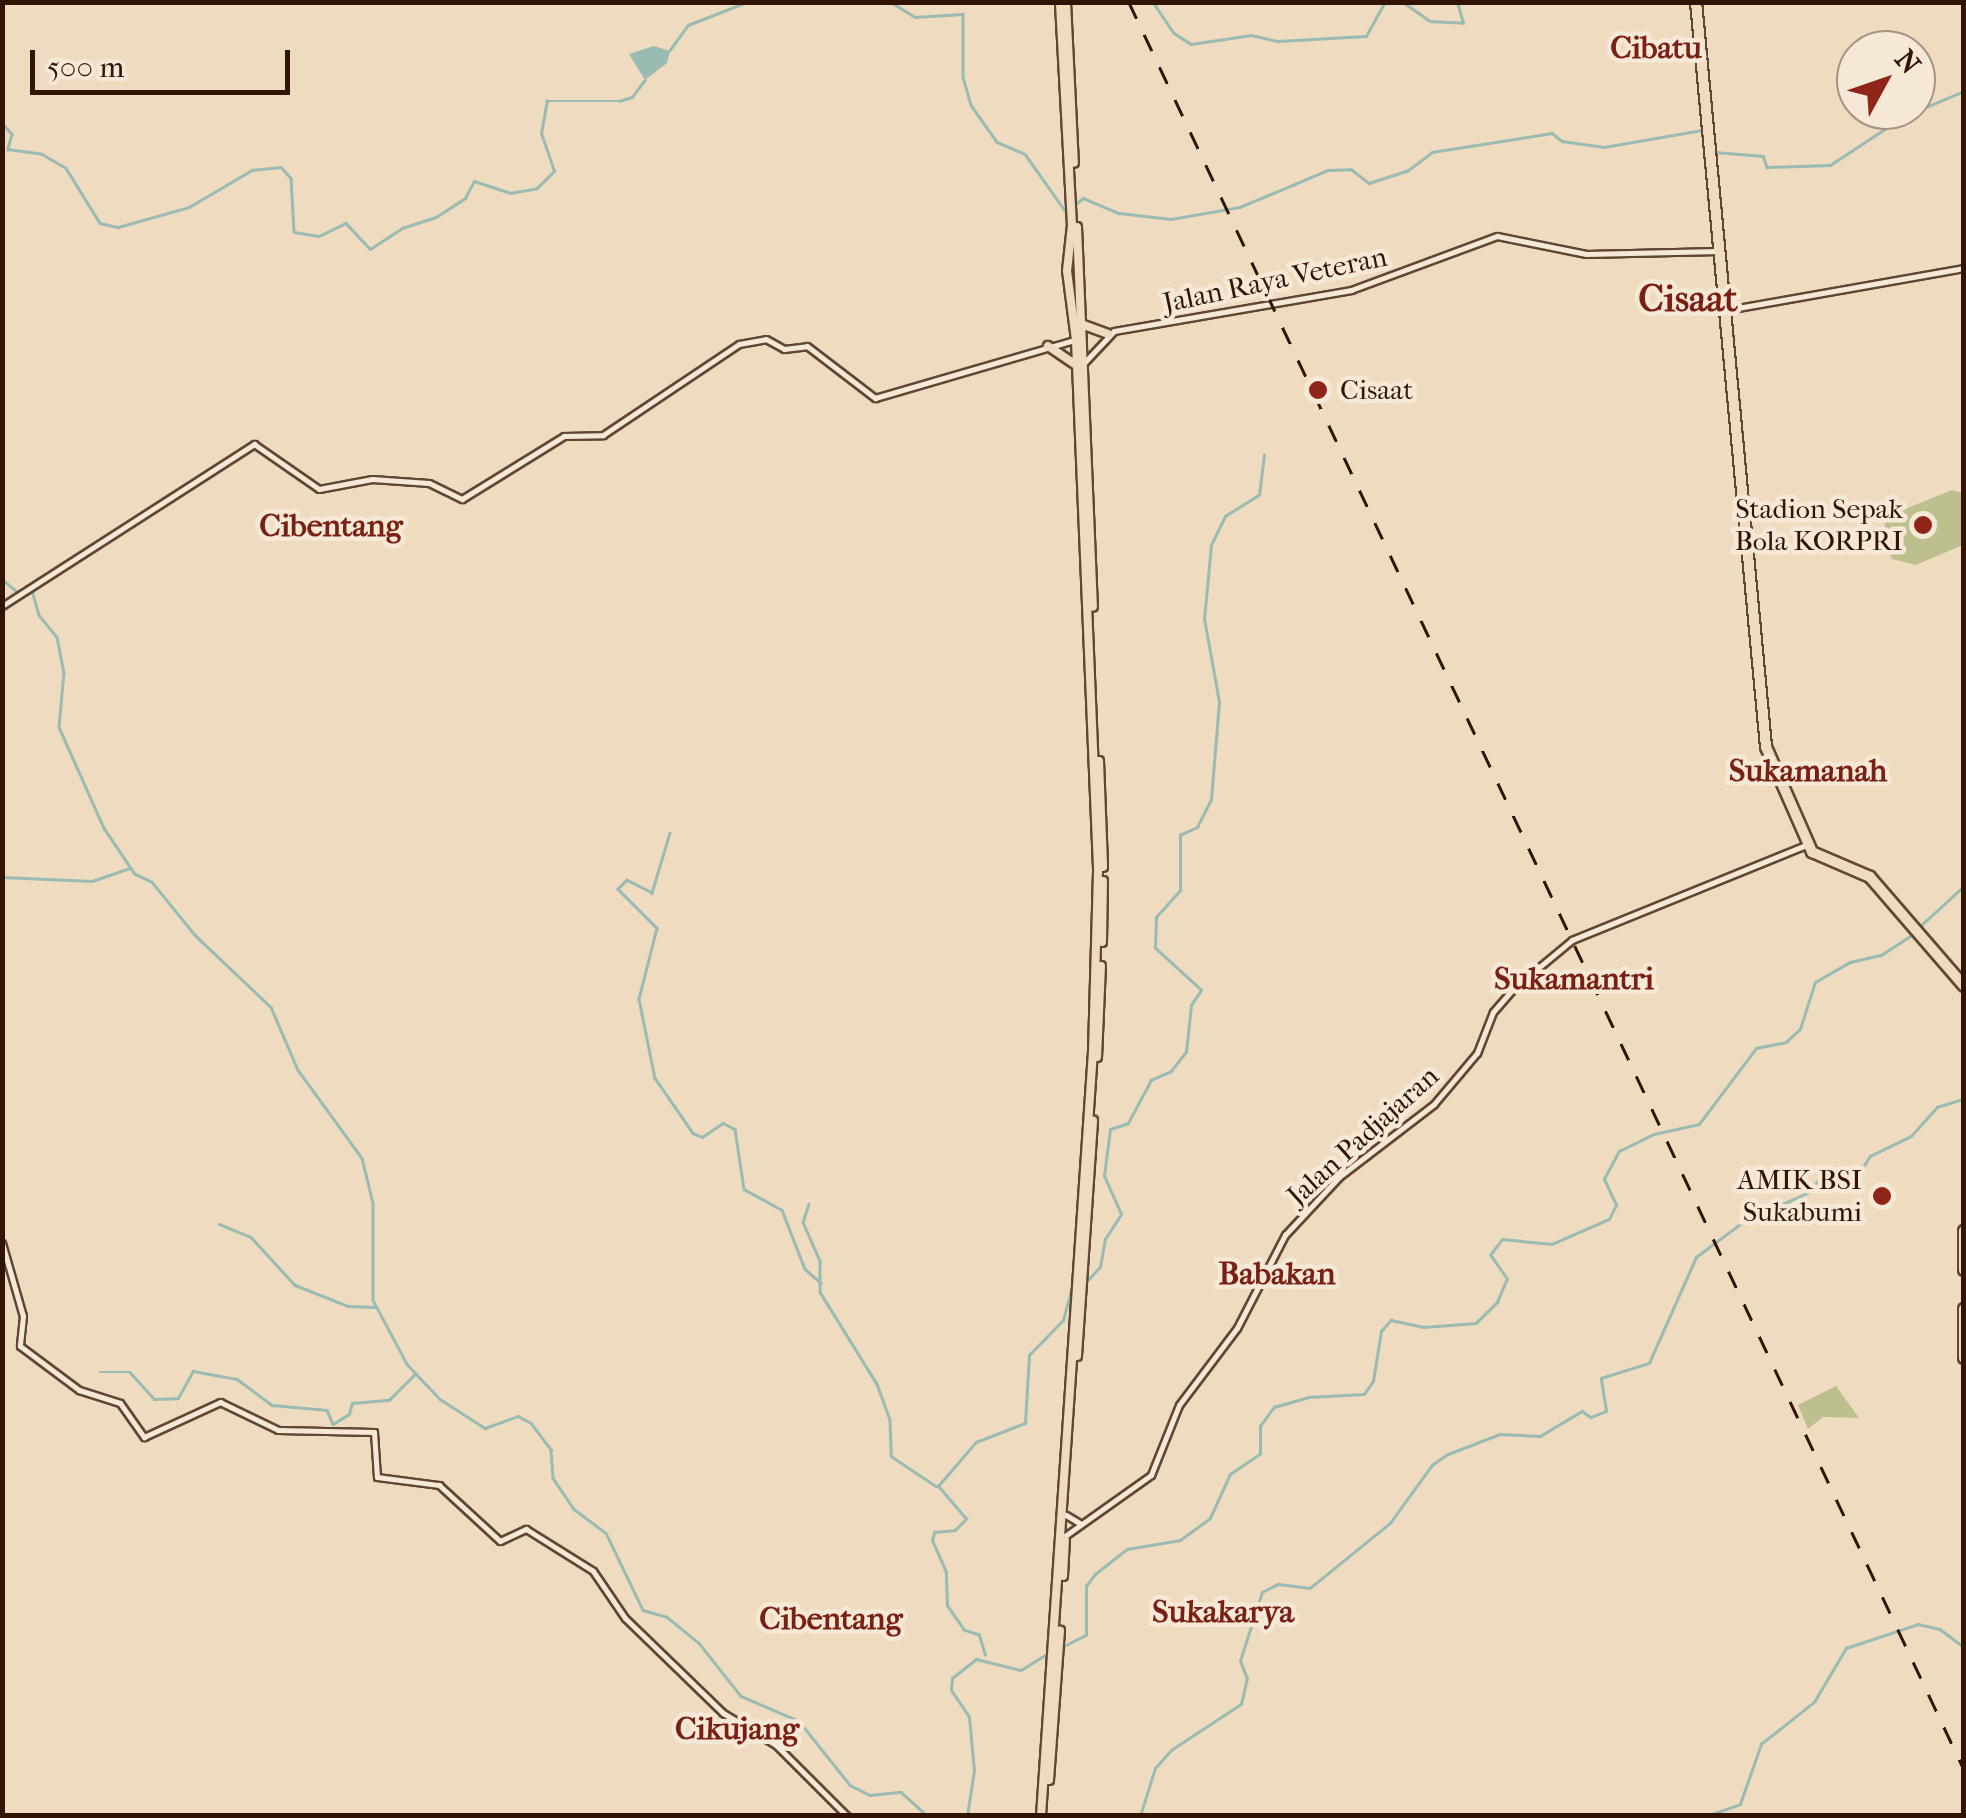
<!DOCTYPE html>
<html>
<head>
<meta charset="utf-8">
<style>
  body { margin:0 }
  #map { position:relative; width:1966px; height:1818px; overflow:hidden; background:#efdbc0; font-family:"IM FELL French Canon",serif }
  div>[style] { position:absolute }
  [style*='--x'] { left:calc(var(--x)*1px); top:calc(var(--y)*1px); width:calc(var(--w)*1px); rotate:calc(var(--a)*1deg) }
  .green>* { inset:0; background:#bebf8f }
  .water>* { inset:0; background:#9abbb2 }
  .stream>* { height:2.5px; margin:-1.25px; padding:0 1.25px; transform-origin:1.25px; border-radius:1.25px; background:#9abbb2 }
  .roads { filter:drop-shadow(2px 0 #614634) drop-shadow(-2px 0 #614634) drop-shadow(0 2px #614634) drop-shadow(0 -2px #614634) }
  .minor>* { height:5px; margin:-2.5px; padding:0 2.5px; transform-origin:2.5px; border-radius:2.5px; background:#f5e8d6 }
  .major>* { height:8px; margin:-4px; padding:0 4px; transform-origin:4px; border-radius:4px; background:#efdbc0 }
  .highway>* { height:10px; margin:-5px; padding:0 5px; transform-origin:5px; border-radius:5px; background:#efdbc0 }
  .rail>* { height:2.5px; margin-top:-1.25px; transform-origin:0; background:repeating-linear-gradient(90deg,#321406 0 18px,transparent 0 36px) }
  .dots>* { width:28px; height:28px; translate:-50% -50%; box-sizing:border-box; border:5px solid #f5e8d6; border-radius:50% }
  span { translate:-50% -50%; white-space:nowrap; text-align:center; line-height:1.15; -webkit-text-stroke:9px #f5e8d6; paint-order:stroke }
  .street-label { font-size:28px; color:#321406 }
  .poi-label { font-size:28px; color:#321406 }
  .left { translate:0 -50%; text-align:left }
  .right { translate:-100% -50%; text-align:right }
  .quarter-label { font-size:32px; color:#7a1f14; font-weight:700 }
  .district-label { font-size:38px; color:#7a1f14; font-weight:700 }
  .frame { position:absolute; inset:0; border:5px solid #321406; pointer-events:none }
  .north { position:absolute; left:1836px; top:30px; width:100px; height:100px; box-sizing:border-box; background:#f5e8d6; border:2px solid #a79383; border-radius:50%; rotate:50deg; font-size:28px; font-weight:700; line-height:40px; text-align:center; color:#321406 }
  .north::after { content:''; display:block; margin:auto; width:35px; height:45px; background:#8f2418; clip-path:polygon(50% 0,100% 100%,50% 72%,0 100%) }
  .scale { position:absolute; left:30px; top:50px; width:260px; height:45px; box-sizing:border-box; border:5px solid #321406; border-top:0; padding-left:12px; font-size:30px; line-height:35px; white-space:nowrap; color:#321406; -webkit-text-stroke:8px #f5e8d6; paint-order:stroke }
</style>
</head>
<body>
<div id="map">
  <div class="green">
    <div style="clip-path:polygon(1952px 490px,1963px 493px,1963px 545px,1916px 565px,1892px 559px,1881px 535px,1888px 516px)"></div>
    <div style="clip-path:polygon(1836px 1386px,1859px 1418px,1823px 1417px,1808px 1429px,1798px 1405px)"></div>
  </div>
  <div class="water">
    <div style="clip-path:polygon(654px 46px,670px 51px,667px 63px,645px 80px,629px 54px)"></div>
  </div>
  <div class="stream">
    <div style="--x:836;--y:2;--w:23;--a:0"></div>
    <div style="--x:891;--y:2;--w:28;--a:32"></div>
    <div style="--x:915;--y:17;--w:48;--a:-3.6"></div>
    <div style="--x:963;--y:14;--w:63;--a:90"></div>
    <div style="--x:963;--y:77;--w:29;--a:74"></div>
    <div style="--x:971;--y:105;--w:45;--a:54.9"></div>
    <div style="--x:997;--y:142;--w:30;--a:23"></div>
    <div style="--x:1025;--y:154;--w:71;--a:54.7"></div>
    <div style="--x:1066;--y:212;--w:22;--a:-39"></div>
    <div style="--x:1083;--y:198;--w:39;--a:23"></div>
    <div style="--x:1119;--y:213;--w:52;--a:6.6"></div>
    <div style="--x:1171;--y:219;--w:70;--a:-9.9"></div>
    <div style="--x:1240;--y:207;--w:95;--a:-22.8"></div>
    <div style="--x:1328;--y:170;--w:23;--a:-2"></div>
    <div style="--x:1351;--y:169;--w:23;--a:38"></div>
    <div style="--x:1369;--y:183;--w:40;--a:-18"></div>
    <div style="--x:1407;--y:171;--w:31;--a:-37"></div>
    <div style="--x:1432;--y:152;--w:121;--a:-9"></div>
    <div style="--x:1552;--y:133;--w:13;--a:39"></div>
    <div style="--x:1562;--y:141;--w:42;--a:8.1"></div>
    <div style="--x:1604;--y:147;--w:99;--a:-9.8"></div>
    <div style="--x:1153;--y:2;--w:37;--a:56"></div>
    <div style="--x:1174;--y:33;--w:20;--a:33"></div>
    <div style="--x:1191;--y:44;--w:61;--a:-8.5"></div>
    <div style="--x:1251;--y:35;--w:28;--a:13"></div>
    <div style="--x:1278;--y:41;--w:88;--a:-3.3"></div>
    <div style="--x:1366;--y:36;--w:39;--a:-61"></div>
    <div style="--x:1403;--y:2;--w:33;--a:35"></div>
    <div style="--x:1430;--y:21;--w:33;--a:3"></div>
    <div style="--x:1463;--y:23;--w:22;--a:-106"></div>
    <div style="--x:669;--y:51;--w:32;--a:-54"></div>
    <div style="--x:688;--y:25;--w:63;--a:-21.3"></div>
    <div style="--x:2;--y:123;--w:15;--a:48"></div>
    <div style="--x:12;--y:134;--w:16;--a:105"></div>
    <div style="--x:8;--y:149;--w:34;--a:8"></div>
    <div style="--x:42;--y:154;--w:28;--a:30"></div>
    <div style="--x:66;--y:168;--w:65;--a:58.3"></div>
    <div style="--x:100;--y:223;--w:18;--a:13"></div>
    <div style="--x:118;--y:227;--w:74;--a:-15.7"></div>
    <div style="--x:189;--y:207;--w:73;--a:-30.4"></div>
    <div style="--x:252;--y:170;--w:29;--a:-6"></div>
    <div style="--x:281;--y:167;--w:15;--a:48"></div>
    <div style="--x:291;--y:178;--w:54;--a:86.8"></div>
    <div style="--x:294;--y:232;--w:25;--a:9"></div>
    <div style="--x:319;--y:236;--w:30;--a:-26"></div>
    <div style="--x:346;--y:223;--w:35;--a:47"></div>
    <div style="--x:370;--y:249;--w:38;--a:-33"></div>
    <div style="--x:402;--y:228;--w:36;--a:-18"></div>
    <div style="--x:436;--y:217;--w:35;--a:-33"></div>
    <div style="--x:465;--y:198;--w:19;--a:-62"></div>
    <div style="--x:474;--y:181;--w:38;--a:18"></div>
    <div style="--x:510;--y:193;--w:27;--a:-10"></div>
    <div style="--x:537;--y:188;--w:24;--a:-45"></div>
    <div style="--x:554;--y:171;--w:39;--a:-109"></div>
    <div style="--x:541;--y:134;--w:34;--a:-80"></div>
    <div style="--x:547;--y:101;--w:72;--a:0"></div>
    <div style="--x:619;--y:101;--w:14;--a:-17"></div>
    <div style="--x:632;--y:97;--w:21;--a:-53"></div>
    <div style="--x:1715;--y:152;--w:48;--a:4.8"></div>
    <div style="--x:1763;--y:156;--w:12;--a:70"></div>
    <div style="--x:1767;--y:167;--w:63;--a:-1.8"></div>
    <div style="--x:1830;--y:165;--w:87;--a:-33.3"></div>
    <div style="--x:1903;--y:117;--w:66;--a:-23.1"></div>
    <div style="--x:2;--y:579;--w:23;--a:40"></div>
    <div style="--x:31;--y:587;--w:29;--a:74"></div>
    <div style="--x:39;--y:615;--w:28;--a:51"></div>
    <div style="--x:57;--y:637;--w:36;--a:79"></div>
    <div style="--x:64;--y:672;--w:55;--a:95.2"></div>
    <div style="--x:59;--y:727;--w:111;--a:66"></div>
    <div style="--x:104;--y:828;--w:55;--a:56"></div>
    <div style="--x:135;--y:874;--w:19;--a:25"></div>
    <div style="--x:152;--y:882;--w:68;--a:50.9"></div>
    <div style="--x:195;--y:935;--w:105;--a:43.5"></div>
    <div style="--x:271;--y:1007;--w:69;--a:66.8"></div>
    <div style="--x:298;--y:1070;--w:109;--a:54"></div>
    <div style="--x:362;--y:1158;--w:46;--a:76.3"></div>
    <div style="--x:373;--y:1203;--w:97;--a:90"></div>
    <div style="--x:373;--y:1300;--w:72;--a:62"></div>
    <div style="--x:407;--y:1364;--w:48;--a:46.7"></div>
    <div style="--x:440;--y:1399;--w:54;--a:32.8"></div>
    <div style="--x:485;--y:1428;--w:35;--a:-20"></div>
    <div style="--x:518;--y:1416;--w:15;--a:28"></div>
    <div style="--x:531;--y:1423;--w:34;--a:53"></div>
    <div style="--x:551;--y:1450;--w:28;--a:86"></div>
    <div style="--x:553;--y:1478;--w:37;--a:56"></div>
    <div style="--x:574;--y:1509;--w:40;--a:37"></div>
    <div style="--x:606;--y:1533;--w:85;--a:64.3"></div>
    <div style="--x:643;--y:1610;--w:25;--a:16"></div>
    <div style="--x:667;--y:1617;--w:41;--a:39.1"></div>
    <div style="--x:699;--y:1643;--w:68;--a:51.6"></div>
    <div style="--x:741;--y:1696;--w:63;--a:23.3"></div>
    <div style="--x:799;--y:1721;--w:82;--a:51.4"></div>
    <div style="--x:850;--y:1785;--w:22;--a:27"></div>
    <div style="--x:870;--y:1795;--w:31;--a:-6"></div>
    <div style="--x:901;--y:1792;--w:36;--a:42"></div>
    <div style="--x:670;--y:833;--w:63;--a:106.7"></div>
    <div style="--x:652;--y:893;--w:28;--a:-153"></div>
    <div style="--x:627;--y:880;--w:13;--a:135"></div>
    <div style="--x:618;--y:889;--w:55;--a:45"></div>
    <div style="--x:657;--y:928;--w:73;--a:104.2"></div>
    <div style="--x:639;--y:999;--w:81;--a:78.6"></div>
    <div style="--x:655;--y:1078;--w:67;--a:55.4"></div>
    <div style="--x:693;--y:1133;--w:10;--a:24"></div>
    <div style="--x:702;--y:1137;--w:25;--a:-34"></div>
    <div style="--x:723;--y:1123;--w:13;--a:27"></div>
    <div style="--x:735;--y:1129;--w:61;--a:81.5"></div>
    <div style="--x:744;--y:1189;--w:43;--a:28.9"></div>
    <div style="--x:782;--y:1210;--w:63;--a:68.7"></div>
    <div style="--x:805;--y:1269;--w:21;--a:41"></div>
    <div style="--x:2;--y:877;--w:90;--a:2.5"></div>
    <div style="--x:92;--y:881;--w:40;--a:-18.9"></div>
    <div style="--x:1917;--y:929;--w:64;--a:-42.5"></div>
    <div style="--x:809;--y:1204;--w:19;--a:108"></div>
    <div style="--x:803;--y:1222;--w:43;--a:66.4"></div>
    <div style="--x:820;--y:1261;--w:31;--a:90"></div>
    <div style="--x:820;--y:1292;--w:108;--a:58.2"></div>
    <div style="--x:877;--y:1384;--w:38;--a:70"></div>
    <div style="--x:890;--y:1420;--w:36;--a:88"></div>
    <div style="--x:891;--y:1456;--w:54;--a:33.7"></div>
    <div style="--x:219;--y:1224;--w:35;--a:22"></div>
    <div style="--x:251;--y:1237;--w:65;--a:47.5"></div>
    <div style="--x:295;--y:1285;--w:57;--a:21.6"></div>
    <div style="--x:348;--y:1306;--w:28;--a:2"></div>
    <div style="--x:1085;--y:1283;--w:22;--a:-47"></div>
    <div style="--x:1100;--y:1267;--w:28;--a:-80"></div>
    <div style="--x:1105;--y:1239;--w:30;--a:-57"></div>
    <div style="--x:1121;--y:1214;--w:42;--a:-114.1"></div>
    <div style="--x:1104;--y:1176;--w:47;--a:-82.7"></div>
    <div style="--x:1110;--y:1129;--w:19;--a:-18"></div>
    <div style="--x:1128;--y:1123;--w:49;--a:-61.9"></div>
    <div style="--x:1151;--y:1080;--w:22;--a:-24"></div>
    <div style="--x:1171;--y:1071;--w:24;--a:-52"></div>
    <div style="--x:1186;--y:1052;--w:47;--a:-83.9"></div>
    <div style="--x:1191;--y:1005;--w:18;--a:-56"></div>
    <div style="--x:1201;--y:990;--w:62;--a:-137.6"></div>
    <div style="--x:1155;--y:948;--w:31;--a:-88"></div>
    <div style="--x:1156;--y:917;--w:36;--a:-48"></div>
    <div style="--x:1180;--y:890;--w:55;--a:-90"></div>
    <div style="--x:1180;--y:835;--w:19;--a:-25"></div>
    <div style="--x:1197;--y:827;--w:31;--a:-63"></div>
    <div style="--x:1211;--y:799;--w:97;--a:-85.3"></div>
    <div style="--x:1219;--y:702;--w:84;--a:-100.2"></div>
    <div style="--x:1204;--y:619;--w:74;--a:-84.6"></div>
    <div style="--x:1211;--y:545;--w:32;--a:-64"></div>
    <div style="--x:1225;--y:516;--w:40;--a:-32"></div>
    <div style="--x:1259;--y:495;--w:40;--a:-82.9"></div>
    <div style="--x:100;--y:1372;--w:30;--a:0"></div>
    <div style="--x:130;--y:1372;--w:36;--a:48"></div>
    <div style="--x:154;--y:1399;--w:24;--a:-2"></div>
    <div style="--x:178;--y:1398;--w:31;--a:-61"></div>
    <div style="--x:193;--y:1371;--w:45;--a:10.3"></div>
    <div style="--x:237;--y:1379;--w:44;--a:36.6"></div>
    <div style="--x:272;--y:1405;--w:55;--a:5.2"></div>
    <div style="--x:327;--y:1410;--w:15;--a:67"></div>
    <div style="--x:333;--y:1424;--w:19;--a:-32"></div>
    <div style="--x:349;--y:1414;--w:11;--a:-75"></div>
    <div style="--x:352;--y:1403;--w:37;--a:-5"></div>
    <div style="--x:389;--y:1400;--w:37;--a:-45"></div>
    <div style="--x:1060;--y:1648;--w:29;--a:-27"></div>
    <div style="--x:1086;--y:1635;--w:49;--a:-90"></div>
    <div style="--x:1086;--y:1586;--w:15;--a:-53"></div>
    <div style="--x:1095;--y:1574;--w:41;--a:-38"></div>
    <div style="--x:1127;--y:1549;--w:54;--a:-9.6"></div>
    <div style="--x:1180;--y:1540;--w:37;--a:-36"></div>
    <div style="--x:1210;--y:1518;--w:48;--a:-65.6"></div>
    <div style="--x:1230;--y:1474;--w:36;--a:-34"></div>
    <div style="--x:1260;--y:1454;--w:28;--a:-90"></div>
    <div style="--x:1260;--y:1426;--w:24;--a:-54"></div>
    <div style="--x:1274;--y:1407;--w:35;--a:-16"></div>
    <div style="--x:1308;--y:1397;--w:56;--a:-3.1"></div>
    <div style="--x:1364;--y:1394;--w:16;--a:-55"></div>
    <div style="--x:1373;--y:1381;--w:51;--a:-80.9"></div>
    <div style="--x:1381;--y:1331;--w:15;--a:-48"></div>
    <div style="--x:1391;--y:1320;--w:33;--a:12"></div>
    <div style="--x:1423;--y:1327;--w:53;--a:-4.3"></div>
    <div style="--x:1476;--y:1323;--w:30;--a:-45"></div>
    <div style="--x:1497;--y:1302;--w:25;--a:-67"></div>
    <div style="--x:1507;--y:1279;--w:29;--a:-125"></div>
    <div style="--x:1490;--y:1255;--w:20;--a:-53"></div>
    <div style="--x:1502;--y:1239;--w:50;--a:5.7"></div>
    <div style="--x:1552;--y:1244;--w:62;--a:-23.7"></div>
    <div style="--x:1609;--y:1219;--w:16;--a:-63"></div>
    <div style="--x:1616;--y:1205;--w:29;--a:-115"></div>
    <div style="--x:1604;--y:1179;--w:32;--a:-62"></div>
    <div style="--x:1619;--y:1151;--w:39;--a:-26"></div>
    <div style="--x:1654;--y:1134;--w:46;--a:-12.5"></div>
    <div style="--x:1699;--y:1124;--w:95;--a:-53.1"></div>
    <div style="--x:1756;--y:1048;--w:31;--a:-11"></div>
    <div style="--x:1786;--y:1042;--w:19;--a:-43"></div>
    <div style="--x:1800;--y:1029;--w:49;--a:-72.3"></div>
    <div style="--x:1815;--y:982;--w:40;--a:-29.7"></div>
    <div style="--x:1850;--y:962;--w:32;--a:-13"></div>
    <div style="--x:1881;--y:955;--w:37;--a:-33"></div>
    <div style="--x:985;--y:1655;--w:21;--a:-107"></div>
    <div style="--x:979;--y:1635;--w:16;--a:-162"></div>
    <div style="--x:964;--y:1630;--w:29;--a:-125"></div>
    <div style="--x:947;--y:1606;--w:34;--a:-92"></div>
    <div style="--x:946;--y:1572;--w:34;--a:-114"></div>
    <div style="--x:932;--y:1541;--w:9;--a:-77"></div>
    <div style="--x:934;--y:1532;--w:21;--a:-5"></div>
    <div style="--x:955;--y:1530;--w:16;--a:-45"></div>
    <div style="--x:966;--y:1519;--w:43;--a:-130.3"></div>
    <div style="--x:938;--y:1486;--w:58;--a:-49.2"></div>
    <div style="--x:976;--y:1442;--w:53;--a:-21.2"></div>
    <div style="--x:1025;--y:1423;--w:68;--a:-86.6"></div>
    <div style="--x:1029;--y:1355;--w:49;--a:-45.8"></div>
    <div style="--x:1063;--y:1320;--w:35;--a:-75"></div>
    <div style="--x:967;--y:1816;--w:46;--a:-81.2"></div>
    <div style="--x:974;--y:1771;--w:54;--a:-95.3"></div>
    <div style="--x:969;--y:1717;--w:32;--a:-124"></div>
    <div style="--x:951;--y:1690;--w:12;--a:-85"></div>
    <div style="--x:952;--y:1678;--w:31;--a:-38"></div>
    <div style="--x:976;--y:1659;--w:46;--a:13.7"></div>
    <div style="--x:1021;--y:1670;--w:32;--a:-32"></div>
    <div style="--x:1140;--y:1816;--w:50;--a:-72.6"></div>
    <div style="--x:1155;--y:1768;--w:24;--a:-48"></div>
    <div style="--x:1171;--y:1750;--w:84;--a:-33.3"></div>
    <div style="--x:1241;--y:1704;--w:26;--a:-77"></div>
    <div style="--x:1247;--y:1679;--w:19;--a:-111"></div>
    <div style="--x:1240;--y:1661;--w:72;--a:-72.3"></div>
    <div style="--x:1262;--y:1592;--w:18;--a:-27"></div>
    <div style="--x:1278;--y:1584;--w:32;--a:7"></div>
    <div style="--x:1310;--y:1588;--w:103;--a:-39.1"></div>
    <div style="--x:1390;--y:1523;--w:72;--a:-54.1"></div>
    <div style="--x:1432;--y:1465;--w:19;--a:-35"></div>
    <div style="--x:1448;--y:1454;--w:56;--a:-21"></div>
    <div style="--x:1500;--y:1434;--w:40;--a:2.9"></div>
    <div style="--x:1540;--y:1436;--w:49;--a:-30.8"></div>
    <div style="--x:1582;--y:1411;--w:11;--a:34"></div>
    <div style="--x:1591;--y:1417;--w:16;--a:-22"></div>
    <div style="--x:1606;--y:1411;--w:33;--a:-99"></div>
    <div style="--x:1601;--y:1378;--w:50;--a:-17.4"></div>
    <div style="--x:1649;--y:1363;--w:116;--a:-66.1"></div>
    <div style="--x:1696;--y:1257;--w:59;--a:-36.7"></div>
    <div style="--x:1743;--y:1222;--w:70;--a:-24.4"></div>
    <div style="--x:1807;--y:1193;--w:24;--a:-48"></div>
    <div style="--x:1823;--y:1175;--w:41;--a:-11.3"></div>
    <div style="--x:1863;--y:1167;--w:13;--a:-58"></div>
    <div style="--x:1870;--y:1156;--w:46;--a:-26"></div>
    <div style="--x:1911;--y:1136;--w:39;--a:-48"></div>
    <div style="--x:1937;--y:1107;--w:28;--a:-17"></div>
    <div style="--x:1706;--y:1816;--w:36;--a:-19"></div>
    <div style="--x:1740;--y:1804;--w:64;--a:-70.7"></div>
    <div style="--x:1761;--y:1744;--w:68;--a:-38.4"></div>
    <div style="--x:1814;--y:1702;--w:63;--a:-59.3"></div>
    <div style="--x:1846;--y:1648;--w:76;--a:-18.4"></div>
    <div style="--x:1918;--y:1624;--w:23;--a:13"></div>
    <div style="--x:1940;--y:1629;--w:30;--a:37"></div>
  </div>
  <div class="roads">
    <div class="minor">
      <div style="--x:1726;--y:310;--w:242;--a:-10"></div>
      <div style="--x:1083;--y:364;--w:45;--a:-46.8"></div>
      <div style="--x:1114;--y:331;--w:241;--a:-9.8"></div>
      <div style="--x:1351;--y:290;--w:156;--a:-20.3"></div>
      <div style="--x:1497;--y:236;--w:91;--a:11.4"></div>
      <div style="--x:1586;--y:254;--w:133;--a:-1.3"></div>
      <div style="--x:2;--y:606;--w:300;--a:-32.7"></div>
      <div style="--x:254;--y:444;--w:79;--a:34.7"></div>
      <div style="--x:319;--y:489;--w:54;--a:-10.7"></div>
      <div style="--x:372;--y:479;--w:57;--a:4"></div>
      <div style="--x:429;--y:483;--w:37;--a:26"></div>
      <div style="--x:462;--y:499;--w:120;--a:-31.7"></div>
      <div style="--x:564;--y:436;--w:39;--a:-1"></div>
      <div style="--x:603;--y:435;--w:164;--a:-33.8"></div>
      <div style="--x:739;--y:344;--w:27;--a:-10"></div>
      <div style="--x:766;--y:339;--w:21;--a:29"></div>
      <div style="--x:784;--y:349;--w:23;--a:-7"></div>
      <div style="--x:807;--y:346;--w:86;--a:37.4"></div>
      <div style="--x:875;--y:398;--w:208;--a:-16.2"></div>
      <div style="--x:2;--y:1243;--w:76;--a:74"></div>
      <div style="--x:23;--y:1316;--w:30;--a:96"></div>
      <div style="--x:20;--y:1346;--w:74;--a:36.7"></div>
      <div style="--x:79;--y:1390;--w:43;--a:17.6"></div>
      <div style="--x:120;--y:1403;--w:42;--a:54.8"></div>
      <div style="--x:144;--y:1437;--w:84;--a:-24.7"></div>
      <div style="--x:220;--y:1402;--w:64;--a:25.8"></div>
      <div style="--x:278;--y:1430;--w:96;--a:1.2"></div>
      <div style="--x:374;--y:1432;--w:45;--a:86.2"></div>
      <div style="--x:377;--y:1477;--w:63;--a:7.4"></div>
      <div style="--x:439;--y:1485;--w:83;--a:42.6"></div>
      <div style="--x:500;--y:1541;--w:29;--a:-25"></div>
      <div style="--x:526;--y:1529;--w:79;--a:32.1"></div>
      <div style="--x:593;--y:1571;--w:57;--a:55.8"></div>
      <div style="--x:625;--y:1618;--w:136;--a:44.1"></div>
      <div style="--x:723;--y:1713;--w:62;--a:31.1"></div>
      <div style="--x:776;--y:1745;--w:100;--a:45"></div>
      <div style="--x:1066;--y:1515;--w:17;--a:31"></div>
      <div style="--x:1065;--y:1536;--w:105;--a:-35.3"></div>
      <div style="--x:1151;--y:1475;--w:75;--a:-68.2"></div>
      <div style="--x:1179;--y:1405;--w:96;--a:-53"></div>
      <div style="--x:1237;--y:1328;--w:105;--a:-62.7"></div>
      <div style="--x:1285;--y:1235;--w:79;--a:-47"></div>
      <div style="--x:1339;--y:1177;--w:120;--a:-37.5"></div>
      <div style="--x:1434;--y:1104;--w:67;--a:-49.9"></div>
      <div style="--x:1477;--y:1053;--w:44;--a:-68.7"></div>
      <div style="--x:1493;--y:1012;--w:32;--a:-49"></div>
      <div style="--x:1514;--y:988;--w:75;--a:-39.6"></div>
      <div style="--x:1572;--y:940;--w:253;--a:-22.1"></div>
    </div>
    <div class="major">
      <div style="--x:1066;--y:2;--w:161;--a:87.2"></div>
      <div style="--x:1077;--y:227;--w:380;--a:87.6"></div>
      <div style="--x:1081;--y:324;--w:29;--a:20"></div>
      <div style="--x:1048;--y:346;--w:36;--a:34"></div>
      <div style="--x:1099;--y:761;--w:106;--a:87.8"></div>
      <div style="--x:1102;--y:942;--w:61;--a:-89.1"></div>
      <div style="--x:1097;--y:1057;--w:91;--a:-87.5"></div>
      <div style="--x:1077;--y:1356;--w:236;--a:-86.1"></div>
      <div style="--x:1063;--y:1576;--w:36;--a:-87"></div>
      <div style="--x:1049;--y:1780;--w:150;--a:-85.8"></div>
      <div style="--x:1041;--y:1816;--w:767;--a:-86.11"></div>
      <div style="--x:1093;--y:1051;--w:183;--a:-88.4"></div>
      <div style="--x:1098;--y:868;--w:528;--a:-92.39"></div>
      <div style="--x:1076;--y:340;--w:70;--a:-97.4"></div>
      <div style="--x:1067;--y:271;--w:46;--a:-83.8"></div>
      <div style="--x:1072;--y:225;--w:223;--a:-93.1"></div>
    </div>
    <div class="highway">
      <div style="--x:1696;--y:2;--w:748;--a:84.63"></div>
      <div style="--x:1766;--y:747;--w:115;--a:66.3"></div>
      <div style="--x:1812;--y:852;--w:63;--a:23.3"></div>
      <div style="--x:1870;--y:877;--w:144;--a:49.2"></div>
      <div style="--x:1964;--y:1231;--w:39;--a:90"></div>
      <div style="--x:1964;--y:1309;--w:49;--a:90"></div>
    </div>
  </div>
  <div class="rail">
    <div style="--x:1129;--y:2;--w:1954;--a:64.71"></div>
  </div>
  <div class="dots">
    <div style="left:1318px;top:390px;background:#8f2418"></div>
    <div style="left:1923px;top:525px;background:#8f2418"></div>
    <div style="left:1882px;top:1196px;background:#8f2418"></div>
  </div>
  <div class="street-label">
    <span style="left:1275px;top:280px;rotate:-12deg">Jalan Raya Veteran</span>
    <span style="left:1363px;top:1136px;rotate:-42deg">Jalan Padjajaran</span>
  </div>
  <div class="poi-label">
    <span class="left" style="left:1340px;top:390px">Cisaat</span>
    <span class="right" style="left:1903px;top:525px">Stadion Sepak<br>Bola KORPRI</span>
    <span class="right" style="left:1862px;top:1196px">AMIK BSI<br>Sukabumi</span>
  </div>
  <div class="quarter-label">
    <span style="left:1656px;top:48px">Cibatu</span>
    <span style="left:331px;top:526px">Cibentang</span>
    <span style="left:1808px;top:771px">Sukamanah</span>
    <span style="left:1574px;top:979px">Sukamantri</span>
    <span style="left:1277px;top:1274px">Babakan</span>
    <span style="left:1223px;top:1612px">Sukakarya</span>
    <span style="left:831px;top:1619px">Cibentang</span>
    <span style="left:737px;top:1729px">Cikujang</span>
  </div>
  <div class="district-label">
    <span style="left:1688px;top:299px">Cisaat</span>
  </div>
  <div class="frame"></div>
  <div class="north">N</div>
  <div class="scale">500 m</div>
</div>
</body>
</html>
